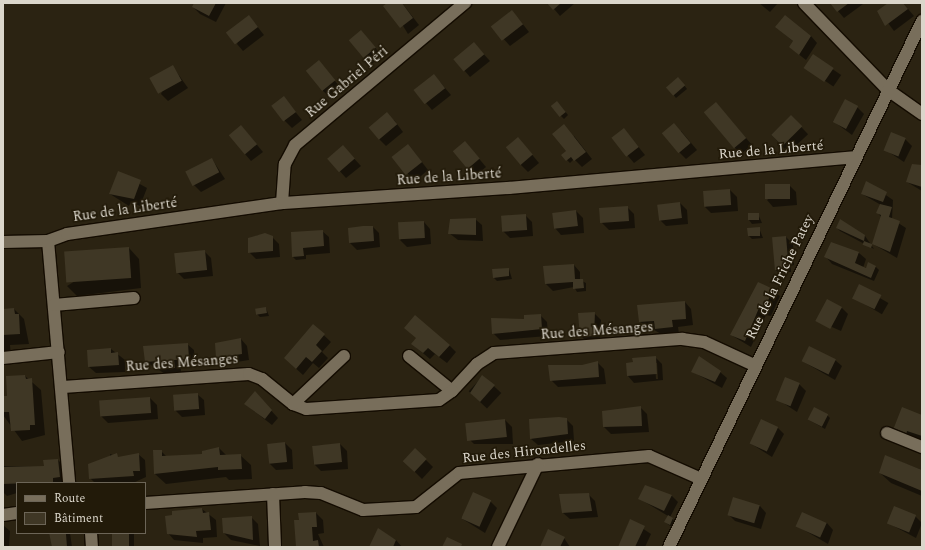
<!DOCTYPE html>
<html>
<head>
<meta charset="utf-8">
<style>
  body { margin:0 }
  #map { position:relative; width:925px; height:550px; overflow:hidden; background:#2b2312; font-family:Spectral,serif }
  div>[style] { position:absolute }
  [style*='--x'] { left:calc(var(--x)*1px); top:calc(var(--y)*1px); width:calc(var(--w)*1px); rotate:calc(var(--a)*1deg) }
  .shadow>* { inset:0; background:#0007; transform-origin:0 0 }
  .building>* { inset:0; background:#3f3725; transform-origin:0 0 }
  .roads { filter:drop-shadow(1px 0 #140c01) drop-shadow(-1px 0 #140c01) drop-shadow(0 1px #140c01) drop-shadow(0 -1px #140c01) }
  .minor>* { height:12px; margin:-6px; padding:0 6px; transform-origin:6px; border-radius:6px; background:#786e5b }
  span { translate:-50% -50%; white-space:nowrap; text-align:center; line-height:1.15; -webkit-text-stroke:3.5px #221a09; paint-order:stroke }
  .street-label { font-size:14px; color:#dbd6cb }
  .frame { position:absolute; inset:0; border:4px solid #dbd6cb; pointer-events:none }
  .legend { position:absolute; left:16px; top:482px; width:130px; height:52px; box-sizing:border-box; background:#221a09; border:1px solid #6c6557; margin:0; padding:5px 7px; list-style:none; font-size:12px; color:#dbd6cb }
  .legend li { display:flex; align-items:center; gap:8px; height:20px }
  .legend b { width:20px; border:1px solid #6c6557 }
</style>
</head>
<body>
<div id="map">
  <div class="shadow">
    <div style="clip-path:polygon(195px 3px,226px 3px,216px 22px,200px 14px,193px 7px)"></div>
    <div style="clip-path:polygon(389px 3px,402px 3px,419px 25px,408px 34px)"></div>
    <div style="clip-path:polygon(549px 3px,575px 3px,560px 16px)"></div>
    <div style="clip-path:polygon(759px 3px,778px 3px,770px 12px)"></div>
    <div style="clip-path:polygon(831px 3px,862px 3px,863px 4px,844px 18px)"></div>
    <div style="clip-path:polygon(889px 3px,903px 3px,914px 16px,894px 31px,879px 11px)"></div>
    <div style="clip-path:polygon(249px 16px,264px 35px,243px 51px,237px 44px)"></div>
    <div style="clip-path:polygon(518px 18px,529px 32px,510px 46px,493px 27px)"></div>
    <div style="clip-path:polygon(776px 27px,811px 36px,817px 43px,806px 60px,797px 53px,794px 42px)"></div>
    <div style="clip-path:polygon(361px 31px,382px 56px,370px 65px,364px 58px)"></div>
    <div style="clip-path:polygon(480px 50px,490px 61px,470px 77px,464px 70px)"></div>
    <div style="left:813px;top:56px;width:34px;height:14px;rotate:34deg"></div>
    <div style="clip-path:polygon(319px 62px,341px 88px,330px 97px,323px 91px)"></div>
    <div style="clip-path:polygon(173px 67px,188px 88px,168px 101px,161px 94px)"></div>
    <div style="clip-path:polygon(681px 81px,687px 89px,676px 98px,667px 87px)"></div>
    <div style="clip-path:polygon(440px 82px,451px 95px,432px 110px,426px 103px)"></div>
    <div style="clip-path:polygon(284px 98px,302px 120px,292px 128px,285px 121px)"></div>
    <div style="clip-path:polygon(716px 103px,752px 145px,741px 154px,734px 147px)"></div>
    <div style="clip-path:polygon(560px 105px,568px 115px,564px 119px,561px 116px)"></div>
    <div style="clip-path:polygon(857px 107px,864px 114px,852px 135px,833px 121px)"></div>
    <div style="left:791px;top:116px;width:25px;height:27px;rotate:47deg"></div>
    <div style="clip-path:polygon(394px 120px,403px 132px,386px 146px,379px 139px)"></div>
    <div style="clip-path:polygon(241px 126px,263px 152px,251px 161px,245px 154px)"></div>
    <div style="clip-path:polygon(624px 129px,645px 155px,634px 163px,628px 156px)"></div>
    <div style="clip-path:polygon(681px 131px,697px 150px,686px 159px,679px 152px)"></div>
    <div style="clip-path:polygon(574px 136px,592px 159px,582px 167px,574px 159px,570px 163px,567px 160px)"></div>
    <div style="clip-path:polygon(905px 139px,912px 146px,904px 162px,884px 149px)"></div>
    <div style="clip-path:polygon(524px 145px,539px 163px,528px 172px,521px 165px)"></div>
    <div style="clip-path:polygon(471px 149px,486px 167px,475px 176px,468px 169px)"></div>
    <div style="clip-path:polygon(414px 152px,428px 170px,415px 181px,408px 174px)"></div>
    <div style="clip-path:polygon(349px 153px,361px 166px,346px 178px,328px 158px)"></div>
    <div style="clip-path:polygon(212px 159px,225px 179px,201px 192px,194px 185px)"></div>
    <div style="clip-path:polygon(922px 167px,922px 191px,907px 182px)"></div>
    <div style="clip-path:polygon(118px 172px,147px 188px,140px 206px,131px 202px,129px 206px,110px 194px)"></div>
    <div style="clip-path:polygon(867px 182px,893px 200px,892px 219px,906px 228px,897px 258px,873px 244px,881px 217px,878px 213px,881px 205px,862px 194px)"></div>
    <div style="clip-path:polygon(789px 185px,796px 192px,797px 205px,773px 207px,767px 200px)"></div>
    <div style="clip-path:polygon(730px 190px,737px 197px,738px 211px,711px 213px,705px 207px)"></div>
    <div style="clip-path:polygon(680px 203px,687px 210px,688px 224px,666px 226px,659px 219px)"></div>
    <div style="clip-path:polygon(627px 207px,634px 214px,635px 228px,609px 230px,602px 223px)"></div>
    <div style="clip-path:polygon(576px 211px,583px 218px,584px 233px,561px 235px,555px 228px)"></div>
    <div style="clip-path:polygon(758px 214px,762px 223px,752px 224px,749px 220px)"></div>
    <div style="clip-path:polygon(525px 215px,532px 222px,533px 236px,510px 238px,503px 231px)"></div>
    <div style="clip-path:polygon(475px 219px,482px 225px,483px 241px,458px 240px,449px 233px)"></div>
    <div style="clip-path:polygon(840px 220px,865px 236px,874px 249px,840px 231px,837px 228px)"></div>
    <div style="clip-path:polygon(424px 222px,430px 229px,431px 244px,407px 247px,400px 240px)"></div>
    <div style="clip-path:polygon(373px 227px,379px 233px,380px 247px,357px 250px,350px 243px)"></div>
    <div style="clip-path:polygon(759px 228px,763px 238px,752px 239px,749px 236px)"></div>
    <div style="clip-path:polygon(322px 231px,329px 237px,330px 253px,306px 255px,306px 259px,296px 260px,293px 257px)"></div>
    <div style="clip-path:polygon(257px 235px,272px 237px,279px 244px,280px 257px,256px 259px,249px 252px)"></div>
    <div style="clip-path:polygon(786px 237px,793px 244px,794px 265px,791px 266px,791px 272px,778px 272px,775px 269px)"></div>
    <div style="clip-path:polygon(831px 243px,859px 253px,866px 259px,863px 268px,876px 267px,879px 270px,874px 281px,832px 264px,826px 257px)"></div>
    <div style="clip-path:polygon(129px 248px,139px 259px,141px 288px,77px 296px,67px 286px)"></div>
    <div style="clip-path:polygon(204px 251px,211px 258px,213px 276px,184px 279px,177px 272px)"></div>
    <div style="clip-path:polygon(574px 265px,580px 272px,580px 280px,586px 283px,586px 291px,577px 292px,574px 287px,553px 291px,546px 284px)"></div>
    <div style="clip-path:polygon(509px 269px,512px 279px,497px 281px,494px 278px)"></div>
    <div style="clip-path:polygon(759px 283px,780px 296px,771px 316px,766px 315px,751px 347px,731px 335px)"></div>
    <div style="left:859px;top:286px;width:34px;height:13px;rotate:30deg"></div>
    <div style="clip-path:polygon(685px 302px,691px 309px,693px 325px,678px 327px,679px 334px,663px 335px,640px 322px)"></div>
    <div style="clip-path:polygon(266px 308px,269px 316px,260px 317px,257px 314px)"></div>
    <div style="clip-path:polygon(842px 308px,848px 314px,841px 331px,818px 321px)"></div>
    <div style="clip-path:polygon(14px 309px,24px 319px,29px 344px,10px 345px,11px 357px,3px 357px,3px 310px)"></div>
    <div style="clip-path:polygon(594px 313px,601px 320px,600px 342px,588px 343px,581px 336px)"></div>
    <div style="clip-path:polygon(540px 315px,547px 322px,548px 336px,500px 340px,493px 333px)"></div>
    <div style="clip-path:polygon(313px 325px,331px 342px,322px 352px,328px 358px,319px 368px,313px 363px,303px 375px,292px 365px)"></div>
    <div style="clip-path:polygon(241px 339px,247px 346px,249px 360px,224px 364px,217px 357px)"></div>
    <div style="clip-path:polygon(187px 344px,194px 350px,195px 366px,181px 367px,181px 375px,167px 375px,146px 362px)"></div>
    <div style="clip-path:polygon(412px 344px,449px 345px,456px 352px,447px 363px,435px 354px,430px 359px)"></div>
    <div style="clip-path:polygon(111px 349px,125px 360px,125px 372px,96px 373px,89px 367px)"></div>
    <div style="clip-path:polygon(evenodd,655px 357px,662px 364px,663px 380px,634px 383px,628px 376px,655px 357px,655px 363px,657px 363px,658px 379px,656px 379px,655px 363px)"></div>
    <div style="clip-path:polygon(835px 360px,842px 366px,835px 380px,802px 361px)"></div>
    <div style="clip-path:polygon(597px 362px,604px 369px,606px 384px,558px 387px,551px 380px)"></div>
    <div style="clip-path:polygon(693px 372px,720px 372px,727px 378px,722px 388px)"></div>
    <div style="clip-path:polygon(25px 376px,41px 390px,45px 435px,22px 441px,3px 415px,3px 397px,8px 397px)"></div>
    <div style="left:483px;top:376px;width:25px;height:21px;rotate:43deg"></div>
    <div style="clip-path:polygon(799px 384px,806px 391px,797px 412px,777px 399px)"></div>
    <div style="clip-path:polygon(255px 393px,278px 418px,272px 425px,245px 404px)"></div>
    <div style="clip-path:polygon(197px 394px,204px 400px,205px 415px,182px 417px,175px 410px)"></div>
    <div style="clip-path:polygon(150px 398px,157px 405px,158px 419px,108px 423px,101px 416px,100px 402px)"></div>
    <div style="clip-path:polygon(640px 407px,647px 414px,649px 432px,611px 434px,604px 427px)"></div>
    <div style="clip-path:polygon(827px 415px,830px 418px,825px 429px,809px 420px)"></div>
    <div style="clip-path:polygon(922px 416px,922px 442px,895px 430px)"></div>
    <div style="clip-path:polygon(566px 419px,573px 426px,574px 441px,538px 445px,531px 439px)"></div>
    <div style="clip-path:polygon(505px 420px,512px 427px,513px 444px,474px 444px,467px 437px)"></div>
    <div style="clip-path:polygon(777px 427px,784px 434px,772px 457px,750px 443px)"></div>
    <div style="clip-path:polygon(285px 443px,292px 450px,293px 469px,276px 470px,269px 463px)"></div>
    <div style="clip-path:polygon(340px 444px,347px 451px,348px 469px,321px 471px,314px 464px,313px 446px)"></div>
    <div style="clip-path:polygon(219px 448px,227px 456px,240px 455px,251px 465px,252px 479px,229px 480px,226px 477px,166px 484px,155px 474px,161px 451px,167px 457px,203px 455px,203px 451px)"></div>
    <div style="clip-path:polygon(415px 449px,433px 467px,422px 479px,411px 468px)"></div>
    <div style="clip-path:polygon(110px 454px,121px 458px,138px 454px,145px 460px,146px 477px,133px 483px,95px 483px,90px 478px,110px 459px)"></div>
    <div style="clip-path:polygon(886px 456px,922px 470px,922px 496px,891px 483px,880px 473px)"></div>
    <div style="clip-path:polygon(58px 460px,68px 470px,69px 483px,17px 483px,17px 493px,7px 496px,3px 492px,3px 466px,45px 467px)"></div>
    <div style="clip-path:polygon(588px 494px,595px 501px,598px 517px,570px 519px,563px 513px)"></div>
    <div style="clip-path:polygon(671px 495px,678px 502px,670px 517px,676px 522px,673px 528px,665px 522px,668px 516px,640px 499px)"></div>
    <div style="clip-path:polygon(490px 501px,497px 508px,485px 533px,461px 518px)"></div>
    <div style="clip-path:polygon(760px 506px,766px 513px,761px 529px,735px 521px,728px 514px)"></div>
    <div style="clip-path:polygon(202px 509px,216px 520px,217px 537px,203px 538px,203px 543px,174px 540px,168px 533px)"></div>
    <div style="clip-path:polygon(316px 513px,323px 520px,324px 533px,318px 534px,324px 547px,297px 547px,300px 521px)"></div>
    <div style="clip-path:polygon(915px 516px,922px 523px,916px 538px,888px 523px)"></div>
    <div style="clip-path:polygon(251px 517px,258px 524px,260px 546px,231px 540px,224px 533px)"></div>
    <div style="clip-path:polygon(630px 520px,651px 534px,645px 547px,619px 547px)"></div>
    <div style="clip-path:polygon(827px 523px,833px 530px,828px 544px,797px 526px)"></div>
    <div style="clip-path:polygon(3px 525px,10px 531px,9px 547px,3px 547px)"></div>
    <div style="clip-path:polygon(378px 530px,396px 540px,402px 547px,370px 547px)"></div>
    <div style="clip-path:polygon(49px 533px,70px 533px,72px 547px,53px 547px)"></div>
    <div style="left:115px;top:533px;width:19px;height:14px"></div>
    <div style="clip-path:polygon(564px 538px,570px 547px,541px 547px)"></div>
  </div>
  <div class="building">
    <div style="clip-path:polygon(194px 3px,216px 3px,209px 16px,192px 7px)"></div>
    <div style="clip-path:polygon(387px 3px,402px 3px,413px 18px,400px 28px,383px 6px)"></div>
    <div style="clip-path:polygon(547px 3px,561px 3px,553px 10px)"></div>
    <div style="clip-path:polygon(830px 3px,849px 3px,837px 12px)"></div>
    <div style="clip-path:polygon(888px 3px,903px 3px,908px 9px,885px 26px,877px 11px)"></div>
    <div style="left:512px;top:10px;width:18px;height:27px;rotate:52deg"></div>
    <div style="left:249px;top:15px;width:15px;height:29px;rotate:53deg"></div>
    <div style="clip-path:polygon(785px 15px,811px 36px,799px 55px,789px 47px,793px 41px,775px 27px)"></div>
    <div style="left:361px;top:30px;width:23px;height:16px;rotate:50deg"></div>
    <div style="left:474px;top:42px;width:16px;height:27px;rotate:50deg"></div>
    <div style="left:813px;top:54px;width:25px;height:17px;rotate:34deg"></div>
    <div style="left:319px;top:60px;width:26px;height:17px;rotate:51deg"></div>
    <div style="left:173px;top:65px;width:18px;height:27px;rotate:61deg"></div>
    <div style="left:434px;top:74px;width:18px;height:26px;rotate:52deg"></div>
    <div style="left:678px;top:77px;width:11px;height:16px;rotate:49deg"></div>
    <div style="left:284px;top:96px;width:20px;height:16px;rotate:53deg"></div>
    <div style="left:845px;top:99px;width:15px;height:26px;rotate:28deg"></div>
    <div style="left:557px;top:101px;width:14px;height:8px;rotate:51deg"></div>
    <div style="left:716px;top:102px;width:47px;height:16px;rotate:50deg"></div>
    <div style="left:387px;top:112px;width:16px;height:24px;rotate:50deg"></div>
    <div style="left:791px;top:115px;width:16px;height:28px;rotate:45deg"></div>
    <div style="left:674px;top:123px;width:26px;height:16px;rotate:50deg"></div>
    <div style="clip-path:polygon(564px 124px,586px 152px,574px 161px,571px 157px,566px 161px,561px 155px,566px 151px,552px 134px)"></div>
    <div style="left:241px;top:125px;width:25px;height:16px;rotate:50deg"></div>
    <div style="left:624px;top:128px;width:24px;height:16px;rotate:52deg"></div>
    <div style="left:891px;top:132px;width:16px;height:20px;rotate:22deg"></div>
    <div style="left:518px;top:137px;width:23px;height:16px;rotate:50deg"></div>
    <div style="left:465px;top:141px;width:23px;height:16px;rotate:50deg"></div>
    <div style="left:408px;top:144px;width:23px;height:21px;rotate:52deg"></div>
    <div style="left:343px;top:145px;width:18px;height:21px;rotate:49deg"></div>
    <div style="left:212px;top:158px;width:16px;height:30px;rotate:63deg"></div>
    <div style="clip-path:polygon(912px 164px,922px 165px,922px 187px,906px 182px)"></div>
    <div style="clip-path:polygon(118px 171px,141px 180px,134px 199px,109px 194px)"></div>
    <div style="clip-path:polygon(866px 181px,887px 192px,883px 202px,861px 194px)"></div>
    <div style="left:790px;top:184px;width:15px;height:25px;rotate:90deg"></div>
    <div style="left:730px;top:189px;width:16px;height:27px;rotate:86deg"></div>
    <div style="left:680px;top:202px;width:16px;height:23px;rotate:83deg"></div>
    <div style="clip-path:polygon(880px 204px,892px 207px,889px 217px,900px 221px,890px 252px,872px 244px,881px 215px,876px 213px)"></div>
    <div style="left:628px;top:206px;width:15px;height:29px;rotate:86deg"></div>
    <div style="left:576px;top:210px;width:16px;height:24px;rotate:83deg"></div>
    <div style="left:759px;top:213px;width:7px;height:11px;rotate:90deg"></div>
    <div style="left:526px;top:214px;width:16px;height:25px;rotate:86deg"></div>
    <div style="clip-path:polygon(476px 218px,476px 235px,448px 234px,450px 219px)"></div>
    <div style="clip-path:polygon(840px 219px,865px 235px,864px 241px,836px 228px)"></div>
    <div style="left:424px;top:221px;width:17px;height:26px;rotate:87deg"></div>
    <div style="clip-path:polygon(363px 226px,373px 226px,374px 241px,349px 243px,348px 228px)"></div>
    <div style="clip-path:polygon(760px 227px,760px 236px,748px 236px,747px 228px)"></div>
    <div style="clip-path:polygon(323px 230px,324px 246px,303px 248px,304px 256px,292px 257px,291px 232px)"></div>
    <div style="clip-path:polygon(265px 233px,273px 236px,273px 251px,248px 253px,248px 238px)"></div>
    <div style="left:786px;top:236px;width:33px;height:14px;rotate:85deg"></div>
    <div style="left:864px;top:241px;width:9px;height:4px;rotate:21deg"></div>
    <div style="clip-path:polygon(831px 242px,859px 252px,855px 263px,866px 268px,868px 262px,876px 266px,871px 278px,824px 257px)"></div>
    <div style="left:129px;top:247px;width:31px;height:65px;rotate:86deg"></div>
    <div style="left:205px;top:250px;width:20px;height:31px;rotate:84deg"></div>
    <div style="clip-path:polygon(574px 264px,575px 279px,583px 279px,584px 288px,573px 289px,573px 282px,545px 284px,543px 266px)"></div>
    <div style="clip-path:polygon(509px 268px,509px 276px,493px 278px,492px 269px)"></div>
    <div style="clip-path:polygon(758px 282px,773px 289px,764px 310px,759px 308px,745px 341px,730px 335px)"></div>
    <div style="left:859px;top:284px;width:25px;height:16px;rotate:26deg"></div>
    <div style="left:827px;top:299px;width:17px;height:25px;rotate:28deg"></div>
    <div style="clip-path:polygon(685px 301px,686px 319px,672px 320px,673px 327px,655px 329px,654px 321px,639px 322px,637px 305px)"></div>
    <div style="left:266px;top:307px;width:6px;height:11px;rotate:81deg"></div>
    <div style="clip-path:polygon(14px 308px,15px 314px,19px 314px,20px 334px,3px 335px,3px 309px)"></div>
    <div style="clip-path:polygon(595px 312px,594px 336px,580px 337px,578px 313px)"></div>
    <div style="clip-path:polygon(541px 314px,542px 329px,492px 334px,491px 318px,524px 319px,524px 315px)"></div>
    <div style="clip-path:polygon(415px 315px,450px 345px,439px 357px,428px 348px,423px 353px,411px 344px,416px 338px,404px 328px)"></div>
    <div style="clip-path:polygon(313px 324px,325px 334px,316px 345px,322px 351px,312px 362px,306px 357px,296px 369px,284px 358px)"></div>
    <div style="clip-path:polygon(241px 338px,242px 354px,216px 358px,215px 343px)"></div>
    <div style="clip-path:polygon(188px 343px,189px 359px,174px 360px,175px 368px,160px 369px,159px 361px,145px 362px,143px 346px)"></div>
    <div style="left:809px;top:346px;width:30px;height:17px;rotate:26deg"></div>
    <div style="clip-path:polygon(111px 348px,111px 353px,118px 352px,119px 365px,88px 367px,87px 350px)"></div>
    <div style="clip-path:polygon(656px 356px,657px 374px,627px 376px,626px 363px,633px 362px,632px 358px)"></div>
    <div style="clip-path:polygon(699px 356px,721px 371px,715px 382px,691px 372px)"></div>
    <div style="clip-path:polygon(598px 361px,599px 377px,550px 381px,548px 365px,582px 365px)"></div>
    <div style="clip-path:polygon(25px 375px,26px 379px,32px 378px,35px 425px,30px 425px,30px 430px,11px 431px,9px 412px,3px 412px,3px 396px,7px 396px,6px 376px)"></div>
    <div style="clip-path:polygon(482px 375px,495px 385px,480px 402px,470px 393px)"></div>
    <div style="left:785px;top:377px;width:16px;height:25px;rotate:22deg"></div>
    <div style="clip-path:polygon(255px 391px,272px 410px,265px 419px,244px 404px)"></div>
    <div style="left:198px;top:393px;width:16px;height:25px;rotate:86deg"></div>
    <div style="left:150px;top:397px;width:16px;height:51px;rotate:86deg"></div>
    <div style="clip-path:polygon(641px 406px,642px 426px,603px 427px,602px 411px)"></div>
    <div style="left:814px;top:407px;width:16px;height:14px;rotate:27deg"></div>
    <div style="clip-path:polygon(902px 407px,922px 415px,922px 441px,922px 436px,907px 431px,906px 435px,893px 430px)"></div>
    <div style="clip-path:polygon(559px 417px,567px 418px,568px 434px,530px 439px,529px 419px)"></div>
    <div style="left:505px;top:419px;width:18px;height:40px;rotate:84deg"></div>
    <div style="left:761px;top:419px;width:19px;height:27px;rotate:25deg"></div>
    <div style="left:285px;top:442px;width:20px;height:18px;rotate:84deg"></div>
    <div style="left:340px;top:443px;width:19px;height:28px;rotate:84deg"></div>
    <div style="clip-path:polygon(219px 447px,220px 455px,241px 454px,242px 469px,218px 470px,218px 467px,154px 474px,153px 450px,162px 450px,162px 456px,202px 454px,202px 451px)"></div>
    <div style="left:415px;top:448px;width:16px;height:18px;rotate:43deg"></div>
    <div style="clip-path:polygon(117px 453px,118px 457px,139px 453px,140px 471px,133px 471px,134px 476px,89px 479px,88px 464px)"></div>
    <div style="clip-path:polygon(885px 455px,922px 470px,922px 491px,879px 473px)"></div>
    <div style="clip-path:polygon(58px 459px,60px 477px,53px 478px,53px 482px,3px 484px,3px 467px,44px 466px,43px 460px)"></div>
    <div style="clip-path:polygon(645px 485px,672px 495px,664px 511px,638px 499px)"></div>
    <div style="left:473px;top:492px;width:20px;height:29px;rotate:24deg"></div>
    <div style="clip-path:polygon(589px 493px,592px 511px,562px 513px,559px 494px)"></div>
    <div style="left:733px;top:497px;width:28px;height:19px;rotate:17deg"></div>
    <div style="left:894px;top:506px;width:24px;height:19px;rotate:22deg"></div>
    <div style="clip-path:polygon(202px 508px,203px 513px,209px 512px,211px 530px,196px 531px,197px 537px,167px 534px,165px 516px,172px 515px,172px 511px)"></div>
    <div style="clip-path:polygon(316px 512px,317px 527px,312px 527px,313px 541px,318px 540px,319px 547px,296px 547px,294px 520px,299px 520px,298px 513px)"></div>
    <div style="left:802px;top:512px;width:27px;height:16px;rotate:24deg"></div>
    <div style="clip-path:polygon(668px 515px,673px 518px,670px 525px,664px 522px)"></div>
    <div style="clip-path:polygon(252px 516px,253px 540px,223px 533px,222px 518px)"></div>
    <div style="clip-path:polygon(630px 519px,645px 526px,635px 547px,618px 547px)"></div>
    <div style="clip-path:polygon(378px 528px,396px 540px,393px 547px,369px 547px)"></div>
    <div style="clip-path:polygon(548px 529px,565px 537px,560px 547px,540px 547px)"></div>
    <div style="clip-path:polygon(49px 533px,66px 534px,67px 547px,52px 547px)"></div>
    <div style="left:112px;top:533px;width:17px;height:14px"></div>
    <div style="clip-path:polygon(447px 537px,462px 544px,461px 547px,442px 547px)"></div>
  </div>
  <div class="roads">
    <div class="minor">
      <div style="--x:804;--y:3;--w:121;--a:46"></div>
      <div style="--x:888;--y:90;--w:42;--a:35.2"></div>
      <div style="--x:282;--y:203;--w:39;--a:-86"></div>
      <div style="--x:285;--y:164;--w:21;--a:-62"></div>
      <div style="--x:295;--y:145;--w:222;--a:-39.9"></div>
      <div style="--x:48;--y:241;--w:243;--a:85"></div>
      <div style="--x:3;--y:242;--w:45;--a:-1.3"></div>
      <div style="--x:48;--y:241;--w:20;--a:-20"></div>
      <div style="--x:67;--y:234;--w:217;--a:-8.2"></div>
      <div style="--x:282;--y:203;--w:227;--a:-3.8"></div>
      <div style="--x:509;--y:188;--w:346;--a:-5.1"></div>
      <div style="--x:54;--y:305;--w:80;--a:-5"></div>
      <div style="--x:409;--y:356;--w:55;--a:39.1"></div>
      <div style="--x:452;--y:391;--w:37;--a:-47"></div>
      <div style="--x:477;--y:364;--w:20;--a:-33"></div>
      <div style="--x:494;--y:353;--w:189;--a:-4.3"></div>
      <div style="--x:682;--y:339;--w:22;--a:8"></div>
      <div style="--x:704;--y:342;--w:55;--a:24.7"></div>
      <div style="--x:3;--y:358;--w:56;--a:-6.1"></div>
      <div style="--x:63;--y:387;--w:186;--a:-4"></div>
      <div style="--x:249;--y:374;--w:14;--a:21"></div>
      <div style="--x:262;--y:379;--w:40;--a:39"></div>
      <div style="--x:293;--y:404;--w:14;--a:21"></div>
      <div style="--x:306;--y:409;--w:133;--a:-3.9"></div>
      <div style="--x:439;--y:400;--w:16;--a:-35"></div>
      <div style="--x:293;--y:404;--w:70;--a:-43.3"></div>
      <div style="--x:887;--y:433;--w:38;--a:22"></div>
      <div style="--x:273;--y:494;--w:53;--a:87.8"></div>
      <div style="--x:145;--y:503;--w:160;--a:-3.9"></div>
      <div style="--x:305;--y:492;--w:16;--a:4"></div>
      <div style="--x:321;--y:493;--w:45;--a:22"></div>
      <div style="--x:363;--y:510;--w:53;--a:-3.2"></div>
      <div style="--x:416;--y:507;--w:55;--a:-38.3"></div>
      <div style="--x:459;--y:473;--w:191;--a:-5.1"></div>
      <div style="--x:649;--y:456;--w:57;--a:23.9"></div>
      <div style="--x:3;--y:515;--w:14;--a:-8"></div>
      <div style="--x:91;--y:533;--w:14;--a:86"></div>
      <div style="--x:498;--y:547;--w:92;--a:-64.3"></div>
      <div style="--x:669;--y:547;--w:584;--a:-64.31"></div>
    </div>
  </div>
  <div class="street-label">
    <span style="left:347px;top:82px;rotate:-40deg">Rue Gabriel Péri</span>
    <span style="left:771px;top:150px;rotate:-5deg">Rue de la Liberté</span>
    <span style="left:449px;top:177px;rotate:-4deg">Rue de la Liberté</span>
    <span style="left:125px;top:210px;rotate:-8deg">Rue de la Liberté</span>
    <span style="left:780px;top:277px;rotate:-64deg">Rue de la Friche Patey</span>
    <span style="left:597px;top:331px;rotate:-4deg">Rue des Mésanges</span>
    <span style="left:182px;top:363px;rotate:-4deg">Rue des Mésanges</span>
    <span style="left:524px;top:452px;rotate:-6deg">Rue des Hirondelles</span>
  </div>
  <div class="frame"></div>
  <ul class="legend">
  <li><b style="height:5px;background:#786e5b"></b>Route</li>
  <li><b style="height:11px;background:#3f3725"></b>Bâtiment</li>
  </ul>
</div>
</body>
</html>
